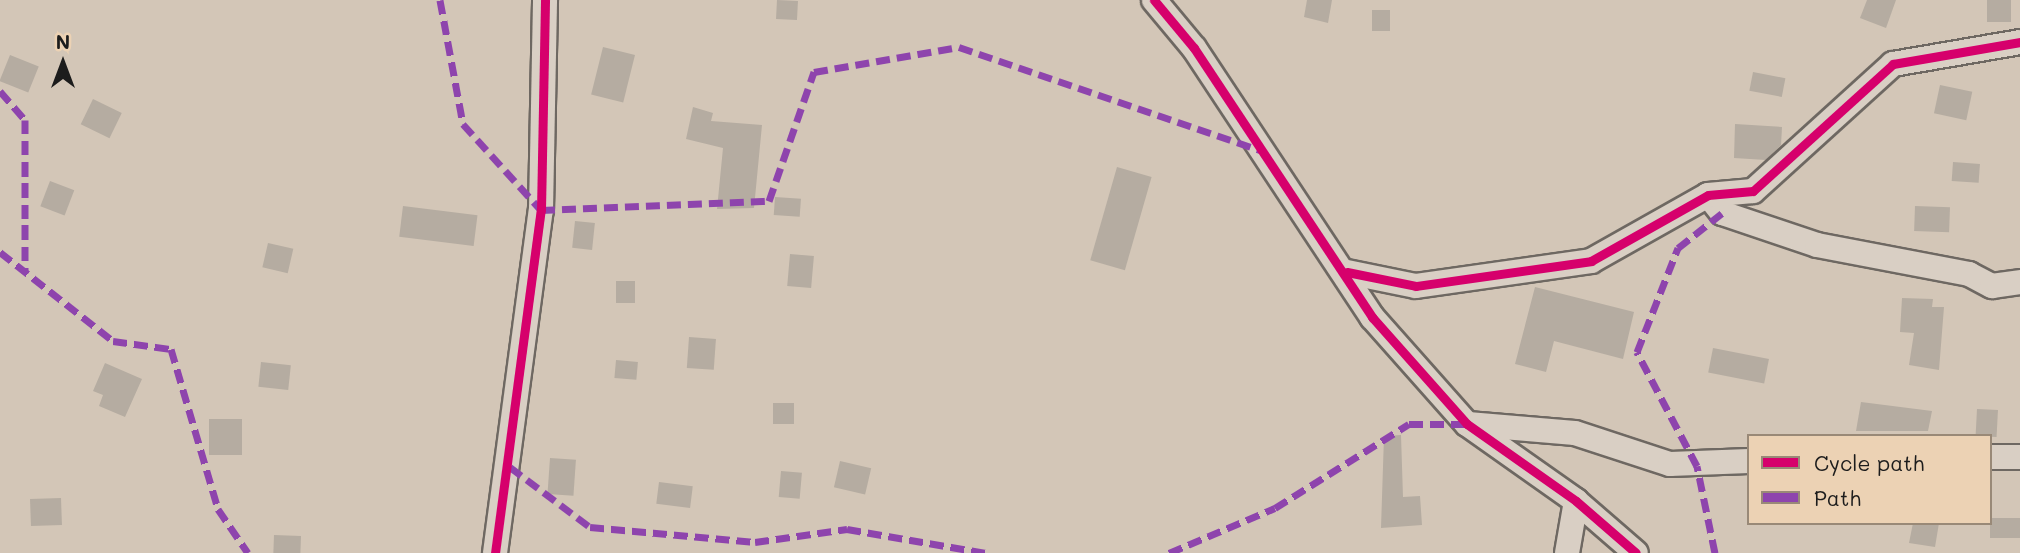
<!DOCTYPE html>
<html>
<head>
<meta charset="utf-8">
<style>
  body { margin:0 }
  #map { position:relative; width:2020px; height:553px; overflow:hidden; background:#d3c6b7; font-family:Mali,sans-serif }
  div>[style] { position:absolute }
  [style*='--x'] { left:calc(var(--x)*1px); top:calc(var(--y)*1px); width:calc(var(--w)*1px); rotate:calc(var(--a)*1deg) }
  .building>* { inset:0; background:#b5aca1; transform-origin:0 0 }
  .roads { filter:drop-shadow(2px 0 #6e6862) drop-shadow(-2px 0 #6e6862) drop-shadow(0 2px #6e6862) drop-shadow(0 -2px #6e6862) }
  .street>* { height:24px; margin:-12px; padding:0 12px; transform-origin:12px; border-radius:12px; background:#d9cfc4 }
  .quiet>* { height:7px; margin-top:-3.5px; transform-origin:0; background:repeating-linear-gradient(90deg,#8e44ad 0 14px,transparent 0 21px) }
  .cycleway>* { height:9px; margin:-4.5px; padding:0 4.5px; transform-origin:4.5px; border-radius:4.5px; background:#d6006c }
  span { translate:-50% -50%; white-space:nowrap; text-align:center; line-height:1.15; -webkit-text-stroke:5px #ecd2b4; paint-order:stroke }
  .legend { position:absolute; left:1747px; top:434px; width:245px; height:91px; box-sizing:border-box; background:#ecd2b4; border:2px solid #998977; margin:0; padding:9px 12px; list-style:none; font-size:21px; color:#1c1c1c }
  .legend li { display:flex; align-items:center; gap:14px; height:35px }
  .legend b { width:35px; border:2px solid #998977 }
  .north { position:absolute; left:28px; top:28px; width:70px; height:70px; -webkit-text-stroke:5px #ecd2b4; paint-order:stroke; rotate:0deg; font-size:19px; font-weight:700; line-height:28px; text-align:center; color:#1c1c1c }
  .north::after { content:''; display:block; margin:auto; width:24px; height:32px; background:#1c1c1c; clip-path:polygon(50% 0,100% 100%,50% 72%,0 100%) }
</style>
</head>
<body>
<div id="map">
  <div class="building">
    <div style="left:777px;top:0;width:21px;height:19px;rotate:3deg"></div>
    <div style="clip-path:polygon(1307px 0,1332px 0,1328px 23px,1304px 17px)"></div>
    <div style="clip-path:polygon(1867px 0,1896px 0,1886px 28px,1860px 18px)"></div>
    <div style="left:1987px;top:0;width:24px;height:22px"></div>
    <div style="left:1372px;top:10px;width:18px;height:21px"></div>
    <div style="left:603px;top:47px;width:33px;height:49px;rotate:14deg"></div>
    <div style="left:10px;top:55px;width:31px;height:28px;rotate:22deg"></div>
    <div style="left:1753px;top:72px;width:33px;height:19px;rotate:11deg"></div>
    <div style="left:1940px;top:85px;width:33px;height:29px;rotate:12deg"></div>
    <div style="left:93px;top:99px;width:32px;height:28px;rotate:26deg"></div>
    <div style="clip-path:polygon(693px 107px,713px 113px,711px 121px,762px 125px,754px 208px,717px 209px,723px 148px,686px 139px)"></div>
    <div style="clip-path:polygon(1735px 124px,1782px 127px,1781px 145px,1766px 160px,1734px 158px)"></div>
    <div style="left:1953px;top:162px;width:27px;height:19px;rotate:4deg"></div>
    <div style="left:1117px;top:167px;width:36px;height:97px;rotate:16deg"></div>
    <div style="left:50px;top:181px;width:26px;height:27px;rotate:21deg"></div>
    <div style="left:775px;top:197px;width:26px;height:18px;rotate:4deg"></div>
    <div style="left:403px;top:206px;width:75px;height:31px;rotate:7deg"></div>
    <div style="left:1915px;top:206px;width:35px;height:25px;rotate:2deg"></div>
    <div style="left:575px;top:221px;width:20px;height:27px;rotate:6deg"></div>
    <div style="left:268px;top:243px;width:26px;height:25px;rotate:13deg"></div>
    <div style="left:790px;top:254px;width:24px;height:32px;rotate:5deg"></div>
    <div style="left:616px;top:281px;width:19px;height:22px"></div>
    <div style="clip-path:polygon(1535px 287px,1634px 312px,1623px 359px,1554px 341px,1546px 372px,1515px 364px)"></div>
    <div style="clip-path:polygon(1902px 298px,1933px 299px,1932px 307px,1944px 307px,1939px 370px,1909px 365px,1914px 333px,1900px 332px)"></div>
    <div style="left:689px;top:337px;width:27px;height:31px;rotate:4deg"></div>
    <div style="left:1713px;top:348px;width:57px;height:25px;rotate:11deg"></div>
    <div style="left:616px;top:360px;width:22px;height:18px;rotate:5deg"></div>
    <div style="left:261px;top:362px;width:30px;height:25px;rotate:6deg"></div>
    <div style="clip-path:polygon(105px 363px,142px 379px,125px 417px,99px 406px,103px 395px,93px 391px)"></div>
    <div style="clip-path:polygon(1861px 402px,1932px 411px,1928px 431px,1856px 431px)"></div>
    <div style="left:773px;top:403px;width:21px;height:21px"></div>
    <div style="left:1977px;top:409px;width:21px;height:27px;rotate:3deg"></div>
    <div style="left:209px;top:419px;width:33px;height:36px"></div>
    <div style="clip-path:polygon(1401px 435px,1403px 497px,1420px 496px,1422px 525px,1381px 528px,1384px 436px)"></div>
    <div style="left:550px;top:458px;width:26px;height:36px;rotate:4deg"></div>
    <div style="left:840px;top:461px;width:32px;height:27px;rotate:13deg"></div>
    <div style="left:781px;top:471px;width:21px;height:26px;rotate:5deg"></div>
    <div style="left:659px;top:482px;width:34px;height:22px;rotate:7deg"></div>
    <div style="left:61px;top:498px;width:27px;height:31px;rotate:88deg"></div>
    <div style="left:2020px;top:518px;width:20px;height:30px;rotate:90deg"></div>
    <div style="clip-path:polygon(1913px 523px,1939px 523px,1935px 547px,1909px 543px)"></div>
    <div style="left:274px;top:535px;width:27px;height:18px;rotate:2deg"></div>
  </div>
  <div class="roads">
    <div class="street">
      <div style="--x:1154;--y:0;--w:62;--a:50.2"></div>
      <div style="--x:1194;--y:48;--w:323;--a:56.5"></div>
      <div style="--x:1372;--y:317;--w:143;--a:48.4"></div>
      <div style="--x:1467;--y:424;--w:133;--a:35.2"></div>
      <div style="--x:1576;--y:501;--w:79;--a:40.9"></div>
      <div style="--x:1708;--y:195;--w:23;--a:52"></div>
      <div style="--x:1722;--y:213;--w:100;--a:18.6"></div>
      <div style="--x:1817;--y:245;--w:155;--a:10.8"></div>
      <div style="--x:1969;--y:274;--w:26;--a:28"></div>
      <div style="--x:1992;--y:286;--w:28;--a:-8"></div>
      <div style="--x:1347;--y:272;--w:70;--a:11.5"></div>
      <div style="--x:1416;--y:286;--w:177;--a:-8.1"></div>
      <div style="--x:1591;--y:261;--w:134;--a:-29.4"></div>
      <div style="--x:1708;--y:195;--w:45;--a:-5.1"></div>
      <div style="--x:1753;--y:191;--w:189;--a:-42.2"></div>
      <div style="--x:1893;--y:64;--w:129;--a:-9.8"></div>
      <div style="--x:1468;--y:424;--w:107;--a:4.8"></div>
      <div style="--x:1575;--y:433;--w:100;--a:18.1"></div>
      <div style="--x:1670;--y:464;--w:79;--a:-2.2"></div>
      <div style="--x:1990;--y:457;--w:30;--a:0"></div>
      <div style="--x:495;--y:553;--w:346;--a:-82.4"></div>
      <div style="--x:541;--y:210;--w:210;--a:-88.9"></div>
      <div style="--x:1567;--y:553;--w:53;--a:-80.2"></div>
    </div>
  </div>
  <div class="quiet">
    <div style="--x:440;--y:0;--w:126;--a:79.5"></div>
    <div style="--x:463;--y:124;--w:116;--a:47.8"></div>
    <div style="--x:541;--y:210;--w:228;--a:-2.3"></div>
    <div style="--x:769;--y:201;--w:137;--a:-70.8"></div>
    <div style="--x:814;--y:72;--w:147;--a:-9.8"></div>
    <div style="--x:959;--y:47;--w:318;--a:18.9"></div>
    <div style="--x:0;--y:91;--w:38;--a:49"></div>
    <div style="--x:25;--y:120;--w:153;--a:90"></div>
    <div style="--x:0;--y:252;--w:144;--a:38.2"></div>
    <div style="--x:113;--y:341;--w:59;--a:7.9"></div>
    <div style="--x:171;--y:349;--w:167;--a:73.6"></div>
    <div style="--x:218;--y:509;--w:53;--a:55.7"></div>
    <div style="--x:510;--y:467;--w:100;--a:36.9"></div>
    <div style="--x:590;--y:527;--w:166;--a:5.2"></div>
    <div style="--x:755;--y:542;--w:93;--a:-8"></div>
    <div style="--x:847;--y:529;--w:141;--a:9.8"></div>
    <div style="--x:1169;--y:553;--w:115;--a:-23"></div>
    <div style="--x:1275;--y:508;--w:158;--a:-32.1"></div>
    <div style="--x:1409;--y:424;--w:58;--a:0"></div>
    <div style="--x:1715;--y:553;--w:89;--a:-101.7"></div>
    <div style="--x:1697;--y:466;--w:129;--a:-117.8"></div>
    <div style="--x:1637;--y:352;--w:112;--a:-68.5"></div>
    <div style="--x:1678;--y:248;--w:56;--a:-38.5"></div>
  </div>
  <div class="cycleway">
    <div style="--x:1154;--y:0;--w:62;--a:50.2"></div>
    <div style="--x:1194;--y:48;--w:323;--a:56.5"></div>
    <div style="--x:1372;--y:317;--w:143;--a:48.4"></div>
    <div style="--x:1467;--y:424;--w:133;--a:35.2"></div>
    <div style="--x:1576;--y:501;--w:79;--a:40.9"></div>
    <div style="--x:1347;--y:272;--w:70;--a:11.5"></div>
    <div style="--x:1416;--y:286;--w:177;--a:-8.1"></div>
    <div style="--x:1591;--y:261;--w:134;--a:-29.4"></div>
    <div style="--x:1708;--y:195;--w:45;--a:-5.1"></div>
    <div style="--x:1753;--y:191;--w:189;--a:-42.2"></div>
    <div style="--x:1893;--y:64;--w:129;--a:-9.8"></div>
    <div style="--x:495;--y:553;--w:346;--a:-82.4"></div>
    <div style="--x:541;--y:210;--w:210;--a:-88.9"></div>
  </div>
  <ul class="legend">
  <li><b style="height:9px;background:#d6006c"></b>Cycle path</li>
  <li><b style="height:9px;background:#8e44ad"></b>Path</li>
  </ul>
  <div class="north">N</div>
</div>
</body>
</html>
